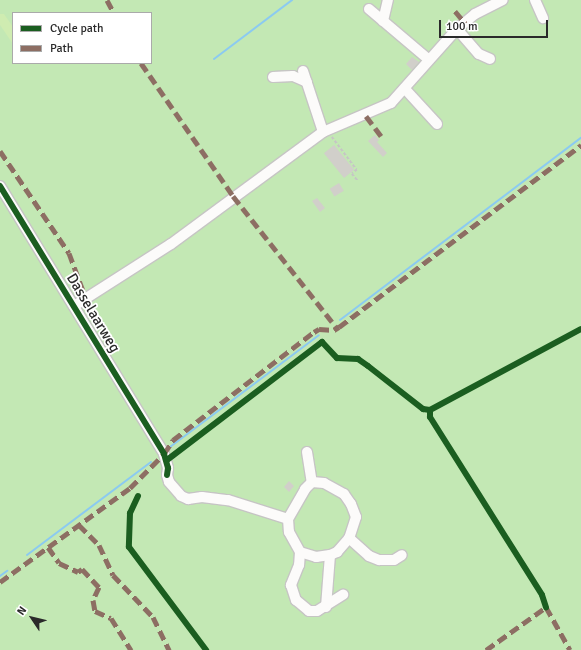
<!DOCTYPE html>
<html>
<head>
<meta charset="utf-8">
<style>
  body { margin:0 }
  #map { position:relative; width:581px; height:650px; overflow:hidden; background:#e9e6de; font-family:Signika,sans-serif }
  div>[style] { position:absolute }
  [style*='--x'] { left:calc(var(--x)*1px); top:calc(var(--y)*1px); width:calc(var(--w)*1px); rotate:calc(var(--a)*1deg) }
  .green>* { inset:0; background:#c3e8b4 }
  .pitch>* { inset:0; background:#cfecb1 }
  .stream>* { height:2px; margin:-1px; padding:0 1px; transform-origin:1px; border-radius:1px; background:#8bcaf1 }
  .building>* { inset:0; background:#d1cfca; transform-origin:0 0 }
  .path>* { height:1.5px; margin-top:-0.75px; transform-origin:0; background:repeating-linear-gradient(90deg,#c6c5c5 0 3px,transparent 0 5px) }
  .roads { filter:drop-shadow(1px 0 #c6c5c4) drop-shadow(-1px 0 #c6c5c4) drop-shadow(0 1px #c6c5c4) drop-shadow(0 -1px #c6c5c4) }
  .minor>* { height:10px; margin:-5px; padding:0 5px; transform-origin:5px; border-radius:5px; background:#fcfbfa }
  .quiet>* { height:5px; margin-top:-2.5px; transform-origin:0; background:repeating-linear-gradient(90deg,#8d6e63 0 10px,transparent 0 15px) }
  .cycleway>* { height:6px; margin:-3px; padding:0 3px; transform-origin:3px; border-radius:3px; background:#1b5e20 }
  span { translate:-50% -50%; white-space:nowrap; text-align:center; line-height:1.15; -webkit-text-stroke:3.5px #fff; paint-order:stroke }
  .street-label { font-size:15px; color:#2a2a2a }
  .legend { position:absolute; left:12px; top:12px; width:140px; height:52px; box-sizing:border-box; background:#fff; border:1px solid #aaa; margin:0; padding:5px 7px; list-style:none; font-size:12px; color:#2a2a2a }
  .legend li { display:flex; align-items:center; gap:8px; height:20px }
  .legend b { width:20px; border:1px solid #aaa }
  .north { position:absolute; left:12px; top:598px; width:40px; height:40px; -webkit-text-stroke:3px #fff; paint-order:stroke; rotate:305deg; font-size:11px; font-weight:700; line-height:16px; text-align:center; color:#2a2a2a }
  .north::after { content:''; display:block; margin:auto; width:14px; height:18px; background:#2a2a2a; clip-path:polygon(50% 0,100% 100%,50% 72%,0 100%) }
  .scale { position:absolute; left:439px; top:20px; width:109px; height:18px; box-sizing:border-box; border:2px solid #2a2a2a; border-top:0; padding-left:5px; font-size:12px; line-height:14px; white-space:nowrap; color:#2a2a2a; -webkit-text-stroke:3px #fff; paint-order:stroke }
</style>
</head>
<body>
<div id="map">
  <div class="green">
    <div style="clip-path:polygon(evenodd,0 0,581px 0,581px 650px,0 650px,0 0,13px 13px,151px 13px,151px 63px,13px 63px,13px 13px)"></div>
  </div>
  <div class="pitch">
    <div style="clip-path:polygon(0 14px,4px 14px,13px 27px,13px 44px,0 25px)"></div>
  </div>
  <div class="stream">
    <div style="--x:214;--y:59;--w:98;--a:-37.1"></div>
    <div style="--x:340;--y:320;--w:302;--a:-37.1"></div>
    <div style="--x:170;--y:447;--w:186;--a:-36.9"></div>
    <div style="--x:27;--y:555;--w:155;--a:-36.9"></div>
    <div style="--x:0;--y:576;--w:9;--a:-36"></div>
  </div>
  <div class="building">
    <div style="clip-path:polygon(412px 57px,419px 62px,412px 70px,406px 64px)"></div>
    <div style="clip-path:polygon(375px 135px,379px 140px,377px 142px,387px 153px,383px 157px,368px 141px)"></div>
    <div style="left:334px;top:145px;width:32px;height:13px;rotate:51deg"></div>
    <div style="left:339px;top:183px;width:9px;height:11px;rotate:58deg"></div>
    <div style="clip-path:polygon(317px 198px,325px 208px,320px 212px,312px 201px)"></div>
    <div style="clip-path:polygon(289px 481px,294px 486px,289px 492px,284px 487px)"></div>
  </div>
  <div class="path">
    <div style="--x:332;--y:137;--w:41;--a:52.9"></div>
    <div style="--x:357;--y:170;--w:6;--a:141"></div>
    <div style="--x:352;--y:174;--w:9;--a:49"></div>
  </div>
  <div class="roads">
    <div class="minor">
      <div style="--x:535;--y:0;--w:20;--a:66"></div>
      <div style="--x:369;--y:9;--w:77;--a:40.3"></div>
      <div style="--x:383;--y:21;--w:22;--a:-77"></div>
      <div style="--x:457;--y:29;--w:33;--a:49"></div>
      <div style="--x:479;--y:54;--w:12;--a:24"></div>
      <div style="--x:303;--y:71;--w:64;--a:71.8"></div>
      <div style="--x:273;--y:77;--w:20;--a:-3"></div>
      <div style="--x:293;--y:76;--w:15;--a:23"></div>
      <div style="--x:406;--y:90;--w:46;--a:47.6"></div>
      <div style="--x:0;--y:186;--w:314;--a:58.5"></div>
      <div style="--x:164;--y:454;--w:15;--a:74"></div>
      <div style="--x:168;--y:468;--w:7;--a:98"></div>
      <div style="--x:167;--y:475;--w:7;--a:74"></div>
      <div style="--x:169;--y:482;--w:18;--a:49"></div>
      <div style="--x:181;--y:496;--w:8;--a:23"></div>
      <div style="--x:188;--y:499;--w:14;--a:-8"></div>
      <div style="--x:202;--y:497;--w:26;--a:7"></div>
      <div style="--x:228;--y:500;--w:63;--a:17.6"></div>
      <div style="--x:288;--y:519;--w:34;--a:-60"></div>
      <div style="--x:305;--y:489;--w:10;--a:-45"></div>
      <div style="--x:312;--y:482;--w:12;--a:5"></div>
      <div style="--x:324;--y:483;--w:23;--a:29"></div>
      <div style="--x:344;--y:494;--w:12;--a:55"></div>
      <div style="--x:351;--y:504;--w:14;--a:69"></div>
      <div style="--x:356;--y:517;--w:22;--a:108"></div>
      <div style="--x:349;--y:538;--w:27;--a:42"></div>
      <div style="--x:369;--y:556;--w:11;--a:22"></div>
      <div style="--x:379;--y:560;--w:15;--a:0"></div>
      <div style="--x:394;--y:560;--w:9;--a:-32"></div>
      <div style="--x:74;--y:306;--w:115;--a:-32.6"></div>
      <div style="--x:171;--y:244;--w:189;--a:-36.4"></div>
      <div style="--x:323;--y:132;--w:74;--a:-23.1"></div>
      <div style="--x:391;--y:103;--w:99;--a:-48.3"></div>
      <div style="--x:457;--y:29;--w:23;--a:-40"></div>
      <div style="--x:475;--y:14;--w:31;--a:-27"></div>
      <div style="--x:307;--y:452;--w:30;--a:81"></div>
      <div style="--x:288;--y:519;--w:13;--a:86"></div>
      <div style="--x:289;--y:532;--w:23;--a:61"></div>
      <div style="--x:300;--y:552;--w:13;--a:94"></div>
      <div style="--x:299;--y:565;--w:22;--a:112"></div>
      <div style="--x:291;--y:585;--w:16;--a:72"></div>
      <div style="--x:296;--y:600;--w:17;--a:40"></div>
      <div style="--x:309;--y:611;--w:8;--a:0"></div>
      <div style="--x:317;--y:611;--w:31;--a:-32"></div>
      <div style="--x:300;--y:552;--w:17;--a:17"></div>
      <div style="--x:316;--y:557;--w:14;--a:-8"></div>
      <div style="--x:330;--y:555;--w:8;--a:-23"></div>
      <div style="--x:337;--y:552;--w:18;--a:-49"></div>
      <div style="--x:326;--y:607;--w:52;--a:-85.6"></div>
    </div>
  </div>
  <div class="quiet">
    <div style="--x:107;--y:0;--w:15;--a:62"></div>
    <div style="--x:455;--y:11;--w:16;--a:50"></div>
    <div style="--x:141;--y:63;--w:162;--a:55.3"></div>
    <div style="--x:233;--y:196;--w:168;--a:51.8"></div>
    <div style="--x:366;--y:116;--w:26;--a:53"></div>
    <div style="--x:0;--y:151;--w:123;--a:55.9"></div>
    <div style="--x:69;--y:253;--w:49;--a:69.7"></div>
    <div style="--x:79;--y:525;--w:28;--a:45"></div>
    <div style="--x:99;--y:545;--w:33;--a:65"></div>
    <div style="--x:113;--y:575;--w:58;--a:46.4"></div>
    <div style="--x:153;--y:617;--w:37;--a:64"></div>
    <div style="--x:48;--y:547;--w:19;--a:55"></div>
    <div style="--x:59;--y:563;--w:21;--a:25"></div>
    <div style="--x:78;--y:572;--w:5;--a:-37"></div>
    <div style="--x:82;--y:569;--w:25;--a:47"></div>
    <div style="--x:99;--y:587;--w:14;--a:115"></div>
    <div style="--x:93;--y:600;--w:11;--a:80"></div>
    <div style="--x:95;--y:611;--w:17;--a:24"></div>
    <div style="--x:111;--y:618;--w:38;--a:58"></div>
    <div style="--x:0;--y:582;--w:160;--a:-35.9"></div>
    <div style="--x:130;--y:488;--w:48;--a:-45"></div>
    <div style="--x:164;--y:454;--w:17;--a:-57"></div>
    <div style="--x:173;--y:440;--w:178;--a:-37.5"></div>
    <div style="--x:314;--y:332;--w:6;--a:-31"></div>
    <div style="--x:319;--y:329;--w:15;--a:4"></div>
    <div style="--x:334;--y:330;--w:6;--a:-31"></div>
    <div style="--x:339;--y:327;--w:303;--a:-36.9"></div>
    <div style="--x:486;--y:650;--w:74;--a:-35.6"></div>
    <div style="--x:546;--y:607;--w:49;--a:60.8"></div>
  </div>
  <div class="cycleway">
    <div style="--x:0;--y:186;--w:314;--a:58.5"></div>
    <div style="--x:164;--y:454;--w:15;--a:74"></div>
    <div style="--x:168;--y:468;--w:7;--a:98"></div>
    <div style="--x:430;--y:410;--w:7;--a:90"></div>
    <div style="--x:430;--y:417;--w:210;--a:57.8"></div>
    <div style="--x:542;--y:595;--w:13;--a:72"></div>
    <div style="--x:167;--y:460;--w:195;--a:-37.3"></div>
    <div style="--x:322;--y:342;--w:22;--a:47"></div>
    <div style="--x:337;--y:358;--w:21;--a:3"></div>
    <div style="--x:358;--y:359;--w:12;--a:35"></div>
    <div style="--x:368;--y:366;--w:70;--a:38"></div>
    <div style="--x:423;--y:409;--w:7;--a:8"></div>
    <div style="--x:430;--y:410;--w:171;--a:-28.2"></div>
    <div style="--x:138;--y:496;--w:19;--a:115"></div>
    <div style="--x:130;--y:513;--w:34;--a:92"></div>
    <div style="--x:129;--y:547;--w:129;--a:53.2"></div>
  </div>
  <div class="street-label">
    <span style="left:93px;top:313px;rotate:59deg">Dasselaarweg</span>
  </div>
  <ul class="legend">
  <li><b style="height:5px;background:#1b5e20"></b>Cycle path</li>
  <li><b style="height:5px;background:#8d6e63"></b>Path</li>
  </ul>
  <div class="north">N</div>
  <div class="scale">100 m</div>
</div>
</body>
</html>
